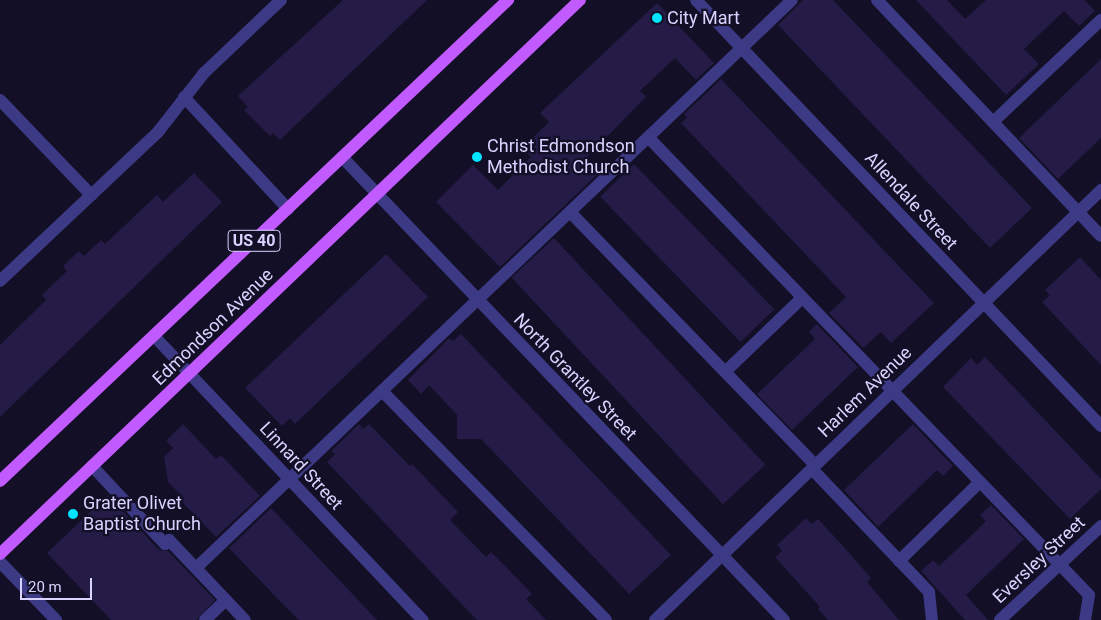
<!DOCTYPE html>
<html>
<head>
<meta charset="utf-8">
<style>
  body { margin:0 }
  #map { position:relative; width:1101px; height:620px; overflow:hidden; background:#130f26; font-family:Roboto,sans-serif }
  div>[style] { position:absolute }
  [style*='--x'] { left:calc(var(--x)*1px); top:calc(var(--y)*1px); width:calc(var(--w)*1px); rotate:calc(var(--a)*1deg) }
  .building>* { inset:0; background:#241b47; transform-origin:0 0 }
  .minor>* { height:12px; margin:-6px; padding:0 6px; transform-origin:6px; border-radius:6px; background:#3d3a85 }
  .major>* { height:12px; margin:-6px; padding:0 6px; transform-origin:6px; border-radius:6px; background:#c25bff }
  .dots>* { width:14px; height:14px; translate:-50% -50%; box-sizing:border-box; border:2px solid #130f26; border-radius:50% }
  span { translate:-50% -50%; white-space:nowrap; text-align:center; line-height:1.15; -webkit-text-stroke:4.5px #130f26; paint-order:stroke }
  .shield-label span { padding:1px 4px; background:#130f26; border:1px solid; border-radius:4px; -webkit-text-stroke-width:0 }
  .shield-label { font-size:16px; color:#d9d4ff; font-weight:700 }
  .poi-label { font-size:18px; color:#d9d4ff }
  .left { translate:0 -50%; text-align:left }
  .street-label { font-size:18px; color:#d9d4ff }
  .scale { position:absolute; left:20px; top:578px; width:72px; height:22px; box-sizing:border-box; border:2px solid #d9d4ff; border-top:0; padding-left:6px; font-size:15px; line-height:18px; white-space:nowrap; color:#d9d4ff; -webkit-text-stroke:4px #130f26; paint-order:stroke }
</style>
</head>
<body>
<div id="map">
  <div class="building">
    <div style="clip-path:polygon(343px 0,427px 0,280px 140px,273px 133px,270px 136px,244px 110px,248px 107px,238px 96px)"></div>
    <div style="clip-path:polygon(803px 0,833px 0,1032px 208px,990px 248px,778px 25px)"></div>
    <div style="clip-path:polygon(916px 0,947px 0,965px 19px,986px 0,1085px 0,1095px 11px,1079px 26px,1064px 11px,1024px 49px,1039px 64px,1006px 95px)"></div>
    <div style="clip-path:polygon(657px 3px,714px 63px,696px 80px,675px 58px,659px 73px,640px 91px,646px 97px,585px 159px,599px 173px,500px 267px,436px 202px,473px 165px,498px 190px,531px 157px,522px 148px,549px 122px,540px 113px)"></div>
    <div style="clip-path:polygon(1101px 59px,1101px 138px,1058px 179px,1019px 138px)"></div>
    <div style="clip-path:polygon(721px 79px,934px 303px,891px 343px,881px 332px,863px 348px,829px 313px,846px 297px,681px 123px,687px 118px,684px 114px)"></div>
    <div style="left:634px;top:164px;width:202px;height:47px;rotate:46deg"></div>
    <div style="clip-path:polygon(194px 173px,222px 202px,0 417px,0 345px,46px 300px,42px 295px,67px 271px,63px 266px,79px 251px,84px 256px,101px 240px,105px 244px,157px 195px,163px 202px)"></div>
    <div style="left:554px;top:238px;width:310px;height:58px;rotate:47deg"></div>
    <div style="clip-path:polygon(386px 254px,428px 297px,295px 424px,290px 418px,282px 426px,245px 388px)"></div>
    <div style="clip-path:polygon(1080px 257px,1101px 280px,1101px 365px,1042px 302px,1050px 295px,1045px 290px)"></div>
    <div style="clip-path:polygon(817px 324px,858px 367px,792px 430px,757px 394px,815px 339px,809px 332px)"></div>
    <div style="clip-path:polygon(461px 334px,671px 555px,629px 594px,481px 439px,457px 439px,457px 415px,429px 385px,421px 394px,408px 380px,449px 338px,453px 341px)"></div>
    <div style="clip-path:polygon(985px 357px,1101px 479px,1101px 489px,1070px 519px,943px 387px,971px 358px,977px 365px)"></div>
    <div style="clip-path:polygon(183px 424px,216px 459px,221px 455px,260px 496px,216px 537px,179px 499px,182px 496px,168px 482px,164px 457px,173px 448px,166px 441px)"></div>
    <div style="clip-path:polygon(359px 424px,363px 429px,369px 424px,410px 466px,412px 464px,458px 512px,450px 520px,486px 557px,491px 552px,507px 568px,532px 594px,526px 599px,546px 620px,477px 620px,449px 591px,327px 462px,335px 454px,331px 451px)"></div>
    <div style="clip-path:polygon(913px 424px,953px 466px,943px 476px,937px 470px,878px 527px,844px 490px)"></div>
    <div style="clip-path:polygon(108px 495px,159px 550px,168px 551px,215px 600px,197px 620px,111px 620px,47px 553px)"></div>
    <div style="clip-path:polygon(991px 505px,1024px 539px,966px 595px,988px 620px,965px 620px,921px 571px,933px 560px,939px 566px,971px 536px,986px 521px,980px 515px)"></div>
    <div style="clip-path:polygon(271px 508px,328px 568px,377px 620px,299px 620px,274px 595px,229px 548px)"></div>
    <div style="clip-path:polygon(806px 518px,812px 524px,818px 519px,843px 546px,871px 578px,867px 582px,899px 620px,828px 620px,818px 609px,820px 607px,775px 557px,782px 551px,777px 545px)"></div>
  </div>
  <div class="minor">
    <div style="--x:696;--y:0;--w:588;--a:46.45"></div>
    <div style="--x:877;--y:0;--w:325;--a:46.5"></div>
    <div style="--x:184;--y:97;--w:153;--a:47.1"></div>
    <div style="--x:0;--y:100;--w:132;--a:46.2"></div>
    <div style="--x:993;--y:122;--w:149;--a:-43.4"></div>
    <div style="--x:648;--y:137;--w:636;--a:46.08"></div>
    <div style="--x:1089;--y:595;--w:25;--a:99"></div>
    <div style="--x:342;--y:157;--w:640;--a:46.33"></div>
    <div style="--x:570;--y:212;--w:352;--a:45.9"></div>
    <div style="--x:0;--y:281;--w:217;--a:-43.3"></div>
    <div style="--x:158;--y:132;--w:75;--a:-52.1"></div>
    <div style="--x:204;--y:73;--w:106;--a:-43.5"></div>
    <div style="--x:154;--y:336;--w:391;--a:46.6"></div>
    <div style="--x:725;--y:372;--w:107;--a:-43.9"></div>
    <div style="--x:382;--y:391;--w:320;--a:45.6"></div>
    <div style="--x:92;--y:466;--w:107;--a:46.9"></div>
    <div style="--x:165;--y:544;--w:6;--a:-45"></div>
    <div style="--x:169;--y:540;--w:110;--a:46.5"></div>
    <div style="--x:812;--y:469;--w:170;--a:46.4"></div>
    <div style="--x:929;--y:592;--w:28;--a:84"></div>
    <div style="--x:899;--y:561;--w:113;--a:-44.3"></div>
    <div style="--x:0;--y:562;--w:81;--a:46"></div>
    <div style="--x:196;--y:568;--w:823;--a:-43.62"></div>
    <div style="--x:205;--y:620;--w:29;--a:-44"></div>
    <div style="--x:655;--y:620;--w:620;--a:-43.95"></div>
    <div style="--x:1000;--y:620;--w:138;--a:-42.9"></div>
  </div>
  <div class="major">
    <div style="--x:0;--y:481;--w:700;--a:-43.44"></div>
    <div style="--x:0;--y:554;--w:802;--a:-43.69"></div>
  </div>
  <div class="dots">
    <div style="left:657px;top:18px;background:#00e5ff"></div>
    <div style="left:477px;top:157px;background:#00e5ff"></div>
    <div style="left:73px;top:514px;background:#00e5ff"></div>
  </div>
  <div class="shield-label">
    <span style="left:254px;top:241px">US 40</span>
  </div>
  <div class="poi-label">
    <span class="left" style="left:667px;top:18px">City Mart</span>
    <span class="left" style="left:487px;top:157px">Christ Edmondson<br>Methodist Church</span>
    <span class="left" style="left:83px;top:514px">Grater Olivet<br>Baptist Church</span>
  </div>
  <div class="street-label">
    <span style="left:911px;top:201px;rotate:47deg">Allendale Street</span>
    <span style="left:213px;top:327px;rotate:-44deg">Edmondson Avenue</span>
    <span style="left:575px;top:377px;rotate:46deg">North Grantley Street</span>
    <span style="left:865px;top:392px;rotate:-44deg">Harlem Avenue</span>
    <span style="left:301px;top:466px;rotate:47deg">Linnard Street</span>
    <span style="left:1039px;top:560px;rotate:-43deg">Eversley Street</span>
  </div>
  <div class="scale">20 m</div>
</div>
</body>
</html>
